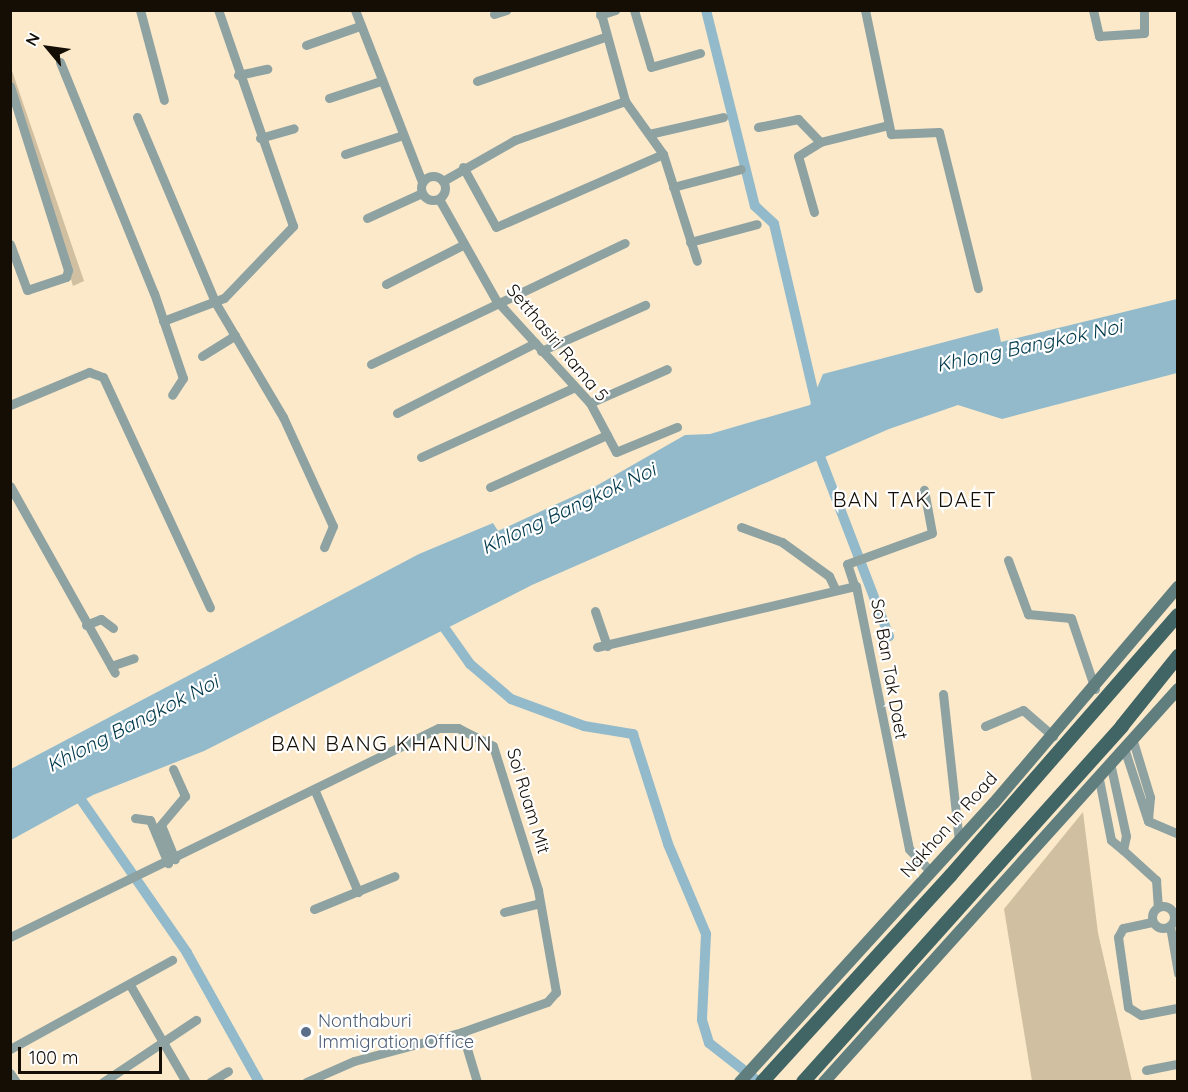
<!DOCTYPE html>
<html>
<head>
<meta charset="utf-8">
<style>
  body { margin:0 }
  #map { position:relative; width:1188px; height:1092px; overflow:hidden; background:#fce9c9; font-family:Quicksand,sans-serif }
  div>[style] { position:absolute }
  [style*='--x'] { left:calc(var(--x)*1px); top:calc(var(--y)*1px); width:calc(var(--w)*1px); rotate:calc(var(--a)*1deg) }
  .green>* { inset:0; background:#d1bfa2 }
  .water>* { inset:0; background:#92bacb }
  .canal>* { height:10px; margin:-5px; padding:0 5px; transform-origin:5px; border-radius:5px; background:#92bacb }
  .minor>* { height:9px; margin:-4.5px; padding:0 4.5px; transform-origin:4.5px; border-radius:4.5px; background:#8ea2a2 }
  .minor>.ring { margin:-4.5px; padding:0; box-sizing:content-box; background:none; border:9px solid #8ea2a2; border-radius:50% }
  .secondary>* { height:12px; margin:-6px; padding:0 6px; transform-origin:6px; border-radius:6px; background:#617e7e }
  .primary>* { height:14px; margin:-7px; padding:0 7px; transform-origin:7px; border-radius:7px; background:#416565 }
  .dots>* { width:16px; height:16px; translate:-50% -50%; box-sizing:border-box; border:3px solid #fff; border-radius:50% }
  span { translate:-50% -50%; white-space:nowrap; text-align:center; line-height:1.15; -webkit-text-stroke:4.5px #fff; paint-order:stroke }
  .street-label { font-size:18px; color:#140e04 }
  .service-label { font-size:18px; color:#4e5e75 }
  .left { translate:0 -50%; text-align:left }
  .water-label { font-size:20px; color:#00394b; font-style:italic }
  .quarter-label { font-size:21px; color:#140e04; letter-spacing:1.5px }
  .frame { position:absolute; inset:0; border:12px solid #140e04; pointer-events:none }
  .north { position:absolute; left:18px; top:18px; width:60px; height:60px; -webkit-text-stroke:4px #fff; paint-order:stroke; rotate:299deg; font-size:16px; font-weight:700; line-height:24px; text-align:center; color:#140e04 }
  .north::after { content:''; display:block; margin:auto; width:21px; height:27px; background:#140e04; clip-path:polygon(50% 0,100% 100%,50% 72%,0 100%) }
  .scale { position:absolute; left:18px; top:1047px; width:144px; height:27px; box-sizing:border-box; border:3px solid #140e04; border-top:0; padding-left:8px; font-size:18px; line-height:21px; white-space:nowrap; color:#140e04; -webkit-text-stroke:4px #fff; paint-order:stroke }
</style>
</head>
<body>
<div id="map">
  <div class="green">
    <div style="clip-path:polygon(10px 65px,84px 281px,73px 286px,11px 78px)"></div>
    <div style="clip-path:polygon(1083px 812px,1098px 933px,1132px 1081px,1032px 1081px,1004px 909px)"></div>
  </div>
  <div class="water">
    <div style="clip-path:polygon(1177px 299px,1177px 373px,1002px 419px,958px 405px,889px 429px,532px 585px,204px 751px,93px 795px,11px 840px,11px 769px,419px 554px,493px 523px,498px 531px,596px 486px,685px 435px,710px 434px,810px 405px,823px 374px,998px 328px,1001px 342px)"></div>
  </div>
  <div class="canal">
    <div style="--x:706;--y:10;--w:202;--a:76"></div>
    <div style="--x:755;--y:206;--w:26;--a:43"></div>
    <div style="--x:774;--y:224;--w:189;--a:76.8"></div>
    <div style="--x:816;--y:446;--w:204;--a:69"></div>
    <div style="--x:436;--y:616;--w:59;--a:54.7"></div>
    <div style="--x:470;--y:664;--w:54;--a:40.5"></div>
    <div style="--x:511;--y:699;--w:78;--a:20.3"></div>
    <div style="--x:584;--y:726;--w:50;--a:9.3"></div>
    <div style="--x:633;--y:734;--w:115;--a:72.3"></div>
    <div style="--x:668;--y:844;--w:98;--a:67.1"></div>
    <div style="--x:706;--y:934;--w:86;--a:92.7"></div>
    <div style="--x:702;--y:1020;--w:24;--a:73"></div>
    <div style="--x:709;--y:1043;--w:63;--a:38"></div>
    <div style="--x:75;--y:791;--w:197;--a:55.3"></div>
    <div style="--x:187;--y:953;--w:148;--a:60.8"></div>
  </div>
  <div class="minor">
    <div style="--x:140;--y:10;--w:93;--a:75.1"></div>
    <div style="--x:355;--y:10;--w:185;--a:68.7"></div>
    <div style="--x:600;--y:10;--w:94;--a:74.6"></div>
    <div style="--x:625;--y:101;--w:65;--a:54.4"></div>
    <div style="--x:663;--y:154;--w:112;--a:72.4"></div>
    <div style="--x:634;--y:10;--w:59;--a:73.4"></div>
    <div style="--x:651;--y:67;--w:51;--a:-15.9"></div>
    <div style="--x:865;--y:10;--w:127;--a:78.2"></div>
    <div style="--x:891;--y:134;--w:48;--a:-2.4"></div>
    <div style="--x:939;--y:132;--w:161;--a:76"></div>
    <div style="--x:1093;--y:10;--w:27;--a:77"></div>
    <div style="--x:1099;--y:36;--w:45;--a:-3.8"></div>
    <div style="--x:1144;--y:33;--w:23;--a:-90"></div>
    <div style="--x:494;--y:14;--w:13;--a:-18"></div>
    <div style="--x:600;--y:15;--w:16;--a:-18"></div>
    <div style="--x:306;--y:45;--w:54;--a:-19.4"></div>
    <div style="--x:60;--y:62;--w:249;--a:67.9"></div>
    <div style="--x:154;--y:293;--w:90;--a:71.2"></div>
    <div style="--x:183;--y:378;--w:20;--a:123"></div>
    <div style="--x:238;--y:75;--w:30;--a:-12"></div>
    <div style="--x:477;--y:81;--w:135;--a:-19"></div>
    <div style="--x:10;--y:86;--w:193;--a:72.5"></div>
    <div style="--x:68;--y:270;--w:7;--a:106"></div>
    <div style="--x:66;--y:277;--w:41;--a:161.6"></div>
    <div style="--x:27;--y:290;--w:49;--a:-110.3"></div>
    <div style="--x:329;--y:98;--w:52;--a:-18.1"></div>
    <div style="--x:137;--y:117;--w:201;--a:67.1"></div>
    <div style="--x:215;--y:302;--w:134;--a:59.4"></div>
    <div style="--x:283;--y:417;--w:120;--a:65.4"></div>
    <div style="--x:333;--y:526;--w:23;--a:113"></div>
    <div style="--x:758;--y:127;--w:41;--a:-11.3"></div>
    <div style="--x:798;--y:119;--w:32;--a:46"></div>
    <div style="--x:820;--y:142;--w:70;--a:-14"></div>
    <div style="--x:649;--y:134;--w:76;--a:-12.9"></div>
    <div style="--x:260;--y:138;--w:35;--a:-16"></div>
    <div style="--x:345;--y:154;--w:61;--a:-18.1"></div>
    <div style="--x:463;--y:167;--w:68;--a:61.2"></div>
    <div style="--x:496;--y:227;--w:182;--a:-23.6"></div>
    <div class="ring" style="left:421px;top:176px;width:15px;height:15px"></div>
    <div style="--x:443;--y:181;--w:83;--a:-29.7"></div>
    <div style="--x:515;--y:140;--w:117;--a:-19.5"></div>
    <div style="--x:673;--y:187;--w:70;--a:-14.8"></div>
    <div style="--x:439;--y:199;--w:116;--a:60.6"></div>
    <div style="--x:496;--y:300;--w:139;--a:47.6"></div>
    <div style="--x:590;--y:403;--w:55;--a:62"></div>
    <div style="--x:616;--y:452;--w:66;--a:-22.3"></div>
    <div style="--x:814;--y:212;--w:58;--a:-105.9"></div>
    <div style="--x:798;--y:156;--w:26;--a:-32"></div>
    <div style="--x:367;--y:218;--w:60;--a:-24.4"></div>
    <div style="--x:690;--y:242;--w:69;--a:-15"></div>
    <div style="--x:386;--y:284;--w:86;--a:-26.9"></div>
    <div style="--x:163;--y:321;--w:65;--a:-20.7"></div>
    <div style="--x:224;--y:298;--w:100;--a:-46.2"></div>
    <div style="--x:293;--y:226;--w:229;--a:-109.1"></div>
    <div style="--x:541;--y:351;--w:114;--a:-23.9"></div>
    <div style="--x:202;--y:356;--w:39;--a:-32"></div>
    <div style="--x:371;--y:364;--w:281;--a:-25.5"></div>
    <div style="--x:590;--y:403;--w:84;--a:-23.8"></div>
    <div style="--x:10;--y:405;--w:86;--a:-22.7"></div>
    <div style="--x:89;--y:372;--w:15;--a:20"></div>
    <div style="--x:103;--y:377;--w:254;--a:65.1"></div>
    <div style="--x:397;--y:413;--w:155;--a:-26.9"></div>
    <div style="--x:421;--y:457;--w:169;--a:-24.4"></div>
    <div style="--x:10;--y:486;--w:214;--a:60.7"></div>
    <div style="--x:490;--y:487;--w:128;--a:-24"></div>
    <div style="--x:741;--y:527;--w:44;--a:20.1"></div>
    <div style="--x:782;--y:542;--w:58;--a:35.9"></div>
    <div style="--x:829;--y:576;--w:14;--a:65"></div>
    <div style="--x:1008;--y:560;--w:58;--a:69.7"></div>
    <div style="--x:1028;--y:614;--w:43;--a:5.3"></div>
    <div style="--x:1071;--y:618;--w:75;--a:71.3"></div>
    <div style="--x:854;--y:585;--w:22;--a:-108"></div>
    <div style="--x:847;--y:564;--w:90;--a:-20"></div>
    <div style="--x:932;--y:533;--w:44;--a:-100.5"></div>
    <div style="--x:595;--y:611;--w:37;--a:71"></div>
    <div style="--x:86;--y:625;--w:16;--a:-22"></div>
    <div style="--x:101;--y:619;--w:15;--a:37"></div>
    <div style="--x:597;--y:647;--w:266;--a:-13.3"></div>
    <div style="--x:856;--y:586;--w:268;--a:78.6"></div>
    <div style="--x:909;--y:849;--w:32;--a:46"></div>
    <div style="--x:111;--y:666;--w:24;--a:-19"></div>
    <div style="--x:943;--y:694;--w:148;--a:83.8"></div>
    <div style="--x:985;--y:726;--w:41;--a:-22.8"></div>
    <div style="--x:1023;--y:710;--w:40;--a:41"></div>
    <div style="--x:1133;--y:741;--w:59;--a:73.1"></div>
    <div style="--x:1150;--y:797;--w:23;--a:95"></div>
    <div style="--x:1125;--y:751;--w:74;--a:71.8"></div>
    <div style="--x:1148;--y:821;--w:33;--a:23"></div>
    <div style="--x:173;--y:769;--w:30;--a:66"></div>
    <div style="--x:185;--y:796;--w:38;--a:130"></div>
    <div style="--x:161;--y:825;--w:37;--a:68"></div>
    <div style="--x:1099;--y:779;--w:62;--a:78.9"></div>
    <div style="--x:1111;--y:840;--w:16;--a:40"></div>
    <div style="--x:1123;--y:850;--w:14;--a:-78"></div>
    <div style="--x:1126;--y:836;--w:71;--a:-102.3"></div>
    <div style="--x:315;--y:791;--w:110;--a:66.9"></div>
    <div style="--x:135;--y:818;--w:15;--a:8"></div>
    <div style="--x:150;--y:820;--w:47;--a:67.3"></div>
    <div style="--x:1123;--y:850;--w:45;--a:42.3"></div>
    <div style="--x:1156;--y:880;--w:27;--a:86"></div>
    <div class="ring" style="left:1152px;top:906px;width:13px;height:13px"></div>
    <div style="--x:314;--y:909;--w:87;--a:-22.2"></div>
    <div style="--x:504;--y:912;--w:37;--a:-14"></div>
    <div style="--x:1152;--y:922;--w:30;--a:168"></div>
    <div style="--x:1123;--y:928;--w:10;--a:119"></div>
    <div style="--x:1118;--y:937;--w:71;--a:81.9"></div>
    <div style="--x:1128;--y:1007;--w:15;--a:32"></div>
    <div style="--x:1141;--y:1015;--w:38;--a:-11"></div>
    <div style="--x:1170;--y:926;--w:48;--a:80.3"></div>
    <div style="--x:10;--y:937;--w:477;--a:-26"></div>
    <div style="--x:439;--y:728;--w:19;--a:0"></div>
    <div style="--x:458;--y:728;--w:39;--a:27"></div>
    <div style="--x:493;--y:746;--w:151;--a:72.6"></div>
    <div style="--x:538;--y:890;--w:104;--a:80"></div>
    <div style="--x:556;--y:992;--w:13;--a:132"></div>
    <div style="--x:547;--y:1002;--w:90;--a:160.6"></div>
    <div style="--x:462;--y:1032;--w:52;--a:73.3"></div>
    <div style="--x:130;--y:985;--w:112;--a:60"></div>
    <div style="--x:10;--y:1049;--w:185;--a:-28.8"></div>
    <div style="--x:1146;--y:1070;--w:33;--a:-11"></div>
    <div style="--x:10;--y:1073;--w:11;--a:56"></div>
    <div style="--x:103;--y:1082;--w:112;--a:-33.7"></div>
    <div style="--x:210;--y:1082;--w:21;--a:-31"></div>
    <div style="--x:306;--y:1082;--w:52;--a:-23.6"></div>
    <div style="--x:354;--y:1061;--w:112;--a:-15"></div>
  </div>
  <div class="secondary">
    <div style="--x:740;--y:1082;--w:377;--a:-47.7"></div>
    <div style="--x:994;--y:803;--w:284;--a:-49.6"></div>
    <div style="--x:824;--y:1082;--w:529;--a:-47.99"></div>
  </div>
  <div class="primary">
    <div style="--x:762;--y:1082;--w:280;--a:-47.6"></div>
    <div style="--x:951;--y:875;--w:345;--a:-48.9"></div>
    <div style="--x:803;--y:1082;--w:478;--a:-48.1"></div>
    <div style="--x:1122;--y:726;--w:90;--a:-51.3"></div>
  </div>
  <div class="dots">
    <div style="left:306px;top:1032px;background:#5c6f8a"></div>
  </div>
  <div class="street-label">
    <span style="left:557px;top:343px;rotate:50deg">Setthasiri Rama 5</span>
    <span style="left:889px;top:669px;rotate:80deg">Soi Ban Tak Daet</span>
    <span style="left:528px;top:801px;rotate:73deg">Soi Ruam Mit</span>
    <span style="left:949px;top:825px;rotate:-48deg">Nakhon In Road</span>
  </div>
  <div class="service-label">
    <span class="left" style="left:318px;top:1032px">Nonthaburi<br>Immigration Office</span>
  </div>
  <div class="water-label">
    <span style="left:1029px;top:345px;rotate:-12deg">Khlong Bangkok Noi</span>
    <span style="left:568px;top:508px;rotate:-25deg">Khlong Bangkok Noi</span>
    <span style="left:132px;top:723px;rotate:-27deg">Khlong Bangkok Noi</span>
  </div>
  <div class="quarter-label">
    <span style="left:915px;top:499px">BAN TAK DAET</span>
    <span style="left:382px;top:743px">BAN BANG KHANUN</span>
  </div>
  <div class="frame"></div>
  <div class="north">N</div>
  <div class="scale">100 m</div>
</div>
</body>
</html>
